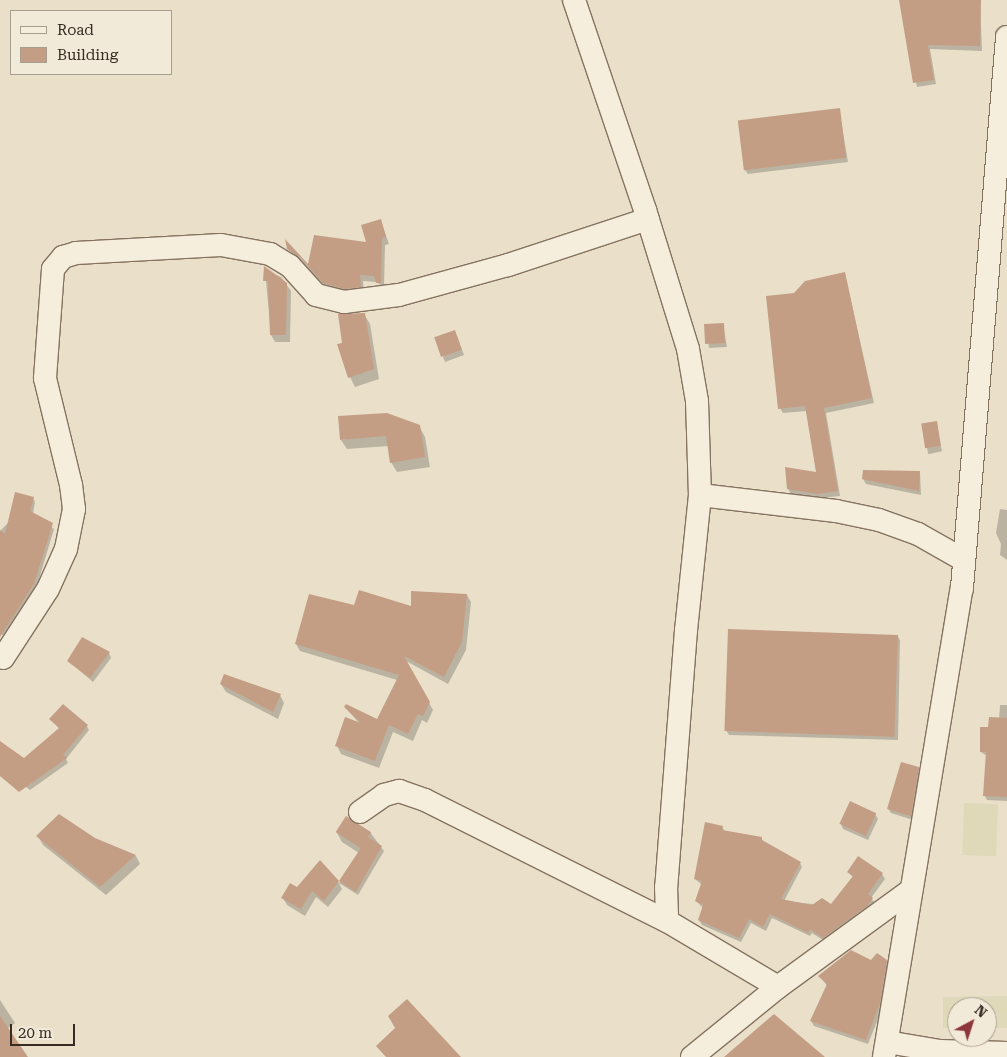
<!DOCTYPE html>
<html>
<head>
<meta charset="utf-8">
<style>
  body { margin:0 }
  #map { position:relative; width:1007px; height:1057px; overflow:hidden; background:#eae0ca; font-family:"Roboto Serif",serif }
  div>[style] { position:absolute }
  [style*='--x'] { left:calc(var(--x)*1px); top:calc(var(--y)*1px); width:calc(var(--w)*1px); rotate:calc(var(--a)*1deg) }
  .farmland>* { inset:0; background:#dfd8b9; transform-origin:0 0 }
  .shadow>* { inset:0; background:#0003; transform-origin:0 0 }
  .building>* { inset:0; background:#c49d85; transform-origin:0 0 }
  .roads { filter:drop-shadow(1px 0 #857360) drop-shadow(-1px 0 #857360) drop-shadow(0 1px #857360) drop-shadow(0 -1px #857360) }
  .minor>* { height:22px; margin:-11px; padding:0 11px; transform-origin:11px; border-radius:11px; background:#f6eedd }
  span { translate:-50% -50%; white-space:nowrap; text-align:center; line-height:1.15; -webkit-text-stroke:5px #f2ead9; paint-order:stroke }
  .legend { position:absolute; left:10px; top:10px; width:162px; height:65px; box-sizing:border-box; background:#f2ead9; border:1px solid #a89e90; margin:0; padding:6px 9px; list-style:none; font-size:15px; color:#382c22 }
  .legend li { display:flex; align-items:center; gap:10px; height:25px }
  .legend b { width:25px; border:1px solid #a89e90 }
  .north { position:absolute; left:947px; top:997px; width:50px; height:50px; box-sizing:border-box; background:#f2ead9; border:1px solid #a89e90; border-radius:50%; rotate:40deg; font-size:14px; font-weight:700; line-height:20px; text-align:center; color:#382c22 }
  .north::after { content:''; display:block; margin:auto; width:18px; height:22px; background:#8e373a; clip-path:polygon(50% 0,100% 100%,50% 72%,0 100%) }
  .scale { position:absolute; left:10px; top:1024px; width:65px; height:22px; box-sizing:border-box; border:2px solid #382c22; border-top:0; padding-left:6px; font-size:15px; line-height:18px; white-space:nowrap; color:#382c22; -webkit-text-stroke:4px #f2ead9; paint-order:stroke }
</style>
</head>
<body>
<div id="map">
  <div class="farmland">
    <div style="left:964px;top:803px;width:34px;height:52px;rotate:2deg"></div>
    <div style="clip-path:polygon(1007px 996px,1007px 1028px,987px 1028px,987px 1007px,957px 1007px,957px 1028px,943px 1028px,943px 997px)"></div>
  </div>
  <div class="shadow">
    <div style="clip-path:polygon(900px 0,980px 0,982px 51px,930px 49px,936px 84px,917px 87px)"></div>
    <div style="clip-path:polygon(839px 109px,848px 162px,748px 174px,745px 170px)"></div>
    <div style="clip-path:polygon(381px 221px,389px 244px,385px 245px,384px 289px,377px 282px,363px 281px,364px 293px,328px 289px,288px 249px,287px 243px,309px 267px,367px 243px)"></div>
    <div style="clip-path:polygon(265px 270px,281px 277px,291px 291px,290px 342px,275px 342px,271px 335px)"></div>
    <div style="clip-path:polygon(845px 274px,874px 403px,826px 413px,840px 496px,821px 498px,791px 494px,788px 489px,817px 473px,807px 411px,783px 413px,780px 408px,795px 294px)"></div>
    <div style="clip-path:polygon(364px 314px,370px 324px,379px 379px,355px 387px,350px 377px,343px 344px)"></div>
    <div style="clip-path:polygon(723px 324px,727px 347px,709px 348px,705px 325px)"></div>
    <div style="clip-path:polygon(457px 336px,464px 355px,445px 362px,443px 357px)"></div>
    <div style="left:936px;top:423px;width:29px;height:14px;rotate:78deg"></div>
    <div style="clip-path:polygon(419px 426px,425px 437px,430px 467px,397px 472px,391px 462px,389px 446px,347px 449px,341px 440px)"></div>
    <div style="clip-path:polygon(920px 473px,921px 495px,866px 484px,863px 479px)"></div>
    <div style="clip-path:polygon(33px 498px,35px 502px,33px 514px,54px 529px,36px 589px,5px 637px,0 633px,0 531px)"></div>
    <div style="clip-path:polygon(1000px 509px,1007px 510px,1007px 560px,1000px 555px,1001px 544px,996px 533px)"></div>
    <div style="clip-path:polygon(467px 595px,471px 602px,466px 650px,448px 684px,406px 661px,433px 710px,427px 723px,422px 720px,413px 741px,393px 732px,379px 768px,341px 754px,337px 746px,359px 723px,345px 707px,378px 720px,397px 680px,300px 651px,296px 644px,355px 607px,412px 608px)"></div>
    <div style="clip-path:polygon(897px 635px,900px 640px,898px 740px,729px 735px,726px 730px)"></div>
    <div style="clip-path:polygon(109px 653px,111px 658px,93px 682px,68px 661px)"></div>
    <div style="clip-path:polygon(221px 684px,280px 695px,284px 703px,278px 719px,226px 692px)"></div>
    <div style="clip-path:polygon(1000px 705px,1007px 705px,1007px 801px,987px 800px,985px 796px,987px 756px,981px 752px,989px 728px,999px 719px)"></div>
    <div style="clip-path:polygon(51px 719px,87px 726px,89px 730px,66px 759px,68px 763px,30px 790px,0 767px,0 747px,24px 759px,60px 729px)"></div>
    <div style="clip-path:polygon(918px 768px,921px 773px,913px 820px,891px 813px,888px 808px)"></div>
    <div style="clip-path:polygon(875px 814px,878px 819px,868px 840px,843px 829px,841px 824px)"></div>
    <div style="clip-path:polygon(722px 827px,725px 831px,761px 838px,764px 843px,800px 863px,802px 867px,784px 901px,831px 906px,854px 878px,848px 872px,882px 874px,885px 879px,871px 898px,875px 903px,826px 942px,812px 933px,810px 936px,772px 918px,766px 931px,751px 923px,741px 942px,702px 925px,699px 920px,703px 908px,696px 901px,702px 885px,695px 879px)"></div>
    <div style="clip-path:polygon(370px 832px,384px 851px,358px 895px,339px 883px,342px 889px,328px 907px,316px 897px,305px 916px,287px 905px,283px 898px,297px 888px,320px 862px,339px 883px,359px 853px,342px 842px,337px 833px)"></div>
    <div style="clip-path:polygon(38px 836px,95px 839px,136px 856px,140px 864px,106px 895px,43px 845px)"></div>
    <div style="clip-path:polygon(886px 961px,889px 966px,882px 1009px,868px 1044px,814px 1026px,811px 1021px,827px 986px,820px 976px)"></div>
    <div style="clip-path:polygon(0 1000px,15px 1023px,7px 1029px,26px 1057px,0 1057px)"></div>
  </div>
  <div class="building">
    <div style="clip-path:polygon(899px 0,981px 0,980px 46px,928px 45px,934px 80px,913px 83px)"></div>
    <div style="left:840px;top:108px;width:50px;height:103px;rotate:83deg"></div>
    <div style="clip-path:polygon(381px 219px,386px 237px,382px 238px,381px 283px,376px 283px,374px 276px,360px 275px,361px 287px,345px 289px,323px 283px,300px 257px,287px 249px,285px 239px,308px 264px,314px 235px,366px 242px,361px 225px)"></div>
    <div style="clip-path:polygon(264px 266px,287px 283px,286px 335px,270px 335px,268px 281px,263px 281px)"></div>
    <div style="clip-path:polygon(845px 272px,872px 398px,824px 408px,838px 491px,818px 494px,787px 489px,785px 467px,816px 472px,805px 406px,778px 409px,766px 296px,794px 293px,805px 281px)"></div>
    <div style="clip-path:polygon(365px 313px,374px 369px,348px 378px,337px 344px,342px 343px,338px 314px)"></div>
    <div style="left:724px;top:323px;width:20px;height:20px;rotate:87deg"></div>
    <div style="left:455px;top:330px;width:21px;height:22px;rotate:71deg"></div>
    <div style="clip-path:polygon(387px 413px,420px 425px,425px 457px,390px 463px,386px 436px,340px 440px,338px 416px)"></div>
    <div style="left:937px;top:421px;width:25px;height:16px;rotate:81deg"></div>
    <div style="clip-path:polygon(863px 470px,920px 471px,919px 491px,862px 479px)"></div>
    <div style="clip-path:polygon(15px 492px,34px 497px,30px 511px,53px 523px,34px 584px,0 637px,0 530px,5px 534px)"></div>
    <div style="clip-path:polygon(359px 590px,411px 606px,411px 591px,467px 594px,462px 642px,444px 677px,404px 656px,430px 702px,423px 716px,418px 714px,408px 734px,389px 725px,375px 761px,335px 746px,345px 717px,361px 723px,344px 707px,346px 704px,377px 719px,399px 675px,295px 644px,309px 594px,354px 605px)"></div>
    <div style="left:728px;top:629px;width:170px;height:102px;rotate:2deg"></div>
    <div style="clip-path:polygon(82px 637px,110px 652px,90px 678px,67px 661px)"></div>
    <div style="clip-path:polygon(224px 674px,281px 694px,273px 712px,220px 684px)"></div>
    <div style="clip-path:polygon(63px 704px,88px 725px,63px 755px,67px 758px,19px 792px,0 776px,0 741px,24px 758px,59px 728px,49px 719px)"></div>
    <div style="clip-path:polygon(989px 717px,1007px 718px,1007px 797px,983px 796px,986px 752px,980px 752px,980px 727px,988px 727px)"></div>
    <div style="clip-path:polygon(901px 762px,919px 767px,911px 816px,887px 809px)"></div>
    <div style="left:850px;top:801px;width:29px;height:25px;rotate:25deg"></div>
    <div style="clip-path:polygon(59px 814px,95px 838px,136px 855px,100px 887px,36px 836px)"></div>
    <div style="left:346px;top:816px;width:30px;height:19px;rotate:33deg"></div>
    <div style="clip-path:polygon(705px 822px,723px 826px,722px 830px,762px 837px,762px 840px,801px 862px,781px 899px,812px 905px,822px 898px,831px 904px,853px 876px,847px 872px,858px 856px,883px 873px,868px 894px,873px 898px,867px 906px,823px 938px,810px 929px,808px 933px,770px 914px,763px 927px,749px 919px,739px 938px,698px 920px,703px 905px,695px 901px,702px 881px,694px 879px)"></div>
    <div style="clip-path:polygon(368px 837px,382px 846px,356px 892px,339px 881px)"></div>
    <div style="clip-path:polygon(320px 860px,339px 881px,324px 901px,312px 891px,301px 909px,281px 898px,290px 883px,297px 887px)"></div>
    <div style="clip-path:polygon(851px 950px,871px 960px,877px 953px,887px 960px,880px 1003px,866px 1040px,810px 1021px,827px 984px,818px 976px)"></div>
    <div style="clip-path:polygon(407px 999px,461px 1057px,386px 1057px,376px 1046px,395px 1028px,388px 1016px)"></div>
    <div style="clip-path:polygon(774px 1014px,825px 1057px,724px 1057px)"></div>
    <div style="clip-path:polygon(0 1016px,28px 1057px,0 1057px)"></div>
  </div>
  <div class="roads">
    <div class="minor">
      <div style="--x:574;--y:0;--w:222;--a:71.3"></div>
      <div style="--x:645;--y:210;--w:145;--a:72.8"></div>
      <div style="--x:688;--y:349;--w:53;--a:80.2"></div>
      <div style="--x:697;--y:401;--w:94;--a:88.2"></div>
      <div style="--x:700;--y:495;--w:136;--a:95.9"></div>
      <div style="--x:686;--y:630;--w:258;--a:94.4"></div>
      <div style="--x:666;--y:887;--w:34;--a:88"></div>
      <div style="--x:700;--y:495;--w:137;--a:6.7"></div>
      <div style="--x:836;--y:511;--w:44;--a:11.8"></div>
      <div style="--x:879;--y:520;--w:41;--a:19.7"></div>
      <div style="--x:918;--y:534;--w:53;--a:29.5"></div>
      <div style="--x:3;--y:658;--w:82;--a:-56.9"></div>
      <div style="--x:48;--y:589;--w:44;--a:-65.8"></div>
      <div style="--x:66;--y:549;--w:41;--a:-78.7"></div>
      <div style="--x:74;--y:509;--w:24;--a:-97"></div>
      <div style="--x:71;--y:485;--w:110;--a:-103.7"></div>
      <div style="--x:45;--y:378;--w:109;--a:-85.8"></div>
      <div style="--x:53;--y:269;--w:16;--a:-50"></div>
      <div style="--x:63;--y:257;--w:14;--a:-17"></div>
      <div style="--x:76;--y:253;--w:145;--a:-3.2"></div>
      <div style="--x:221;--y:245;--w:50;--a:10.4"></div>
      <div style="--x:270;--y:254;--w:23;--a:31"></div>
      <div style="--x:290;--y:266;--w:39;--a:48"></div>
      <div style="--x:316;--y:295;--w:29;--a:14"></div>
      <div style="--x:344;--y:302;--w:55;--a:-7.3"></div>
      <div style="--x:399;--y:295;--w:113;--a:-15.4"></div>
      <div style="--x:508;--y:265;--w:147;--a:-18.2"></div>
      <div style="--x:360;--y:812;--w:29;--a:-35"></div>
      <div style="--x:384;--y:795;--w:16;--a:-15"></div>
      <div style="--x:399;--y:791;--w:28;--a:19"></div>
      <div style="--x:425;--y:800;--w:271;--a:26.6"></div>
      <div style="--x:667;--y:921;--w:129;--a:30.7"></div>
      <div style="--x:887;--y:1042;--w:54;--a:9.6"></div>
      <div style="--x:940;--y:1051;--w:67;--a:1.7"></div>
      <div style="--x:692;--y:1057;--w:111;--a:-39.1"></div>
      <div style="--x:778;--y:987;--w:165;--a:-36.1"></div>
      <div style="--x:884;--y:1057;--w:475;--a:-80.6"></div>
      <div style="--x:962;--y:588;--w:553;--a:-85.33"></div>
    </div>
  </div>
  <ul class="legend">
  <li><b style="height:6px;background:#f6eedd"></b>Road</li>
  <li><b style="height:14px;background:#c49d85"></b>Building</li>
  </ul>
  <div class="north">N</div>
  <div class="scale">20 m</div>
</div>
</body>
</html>
